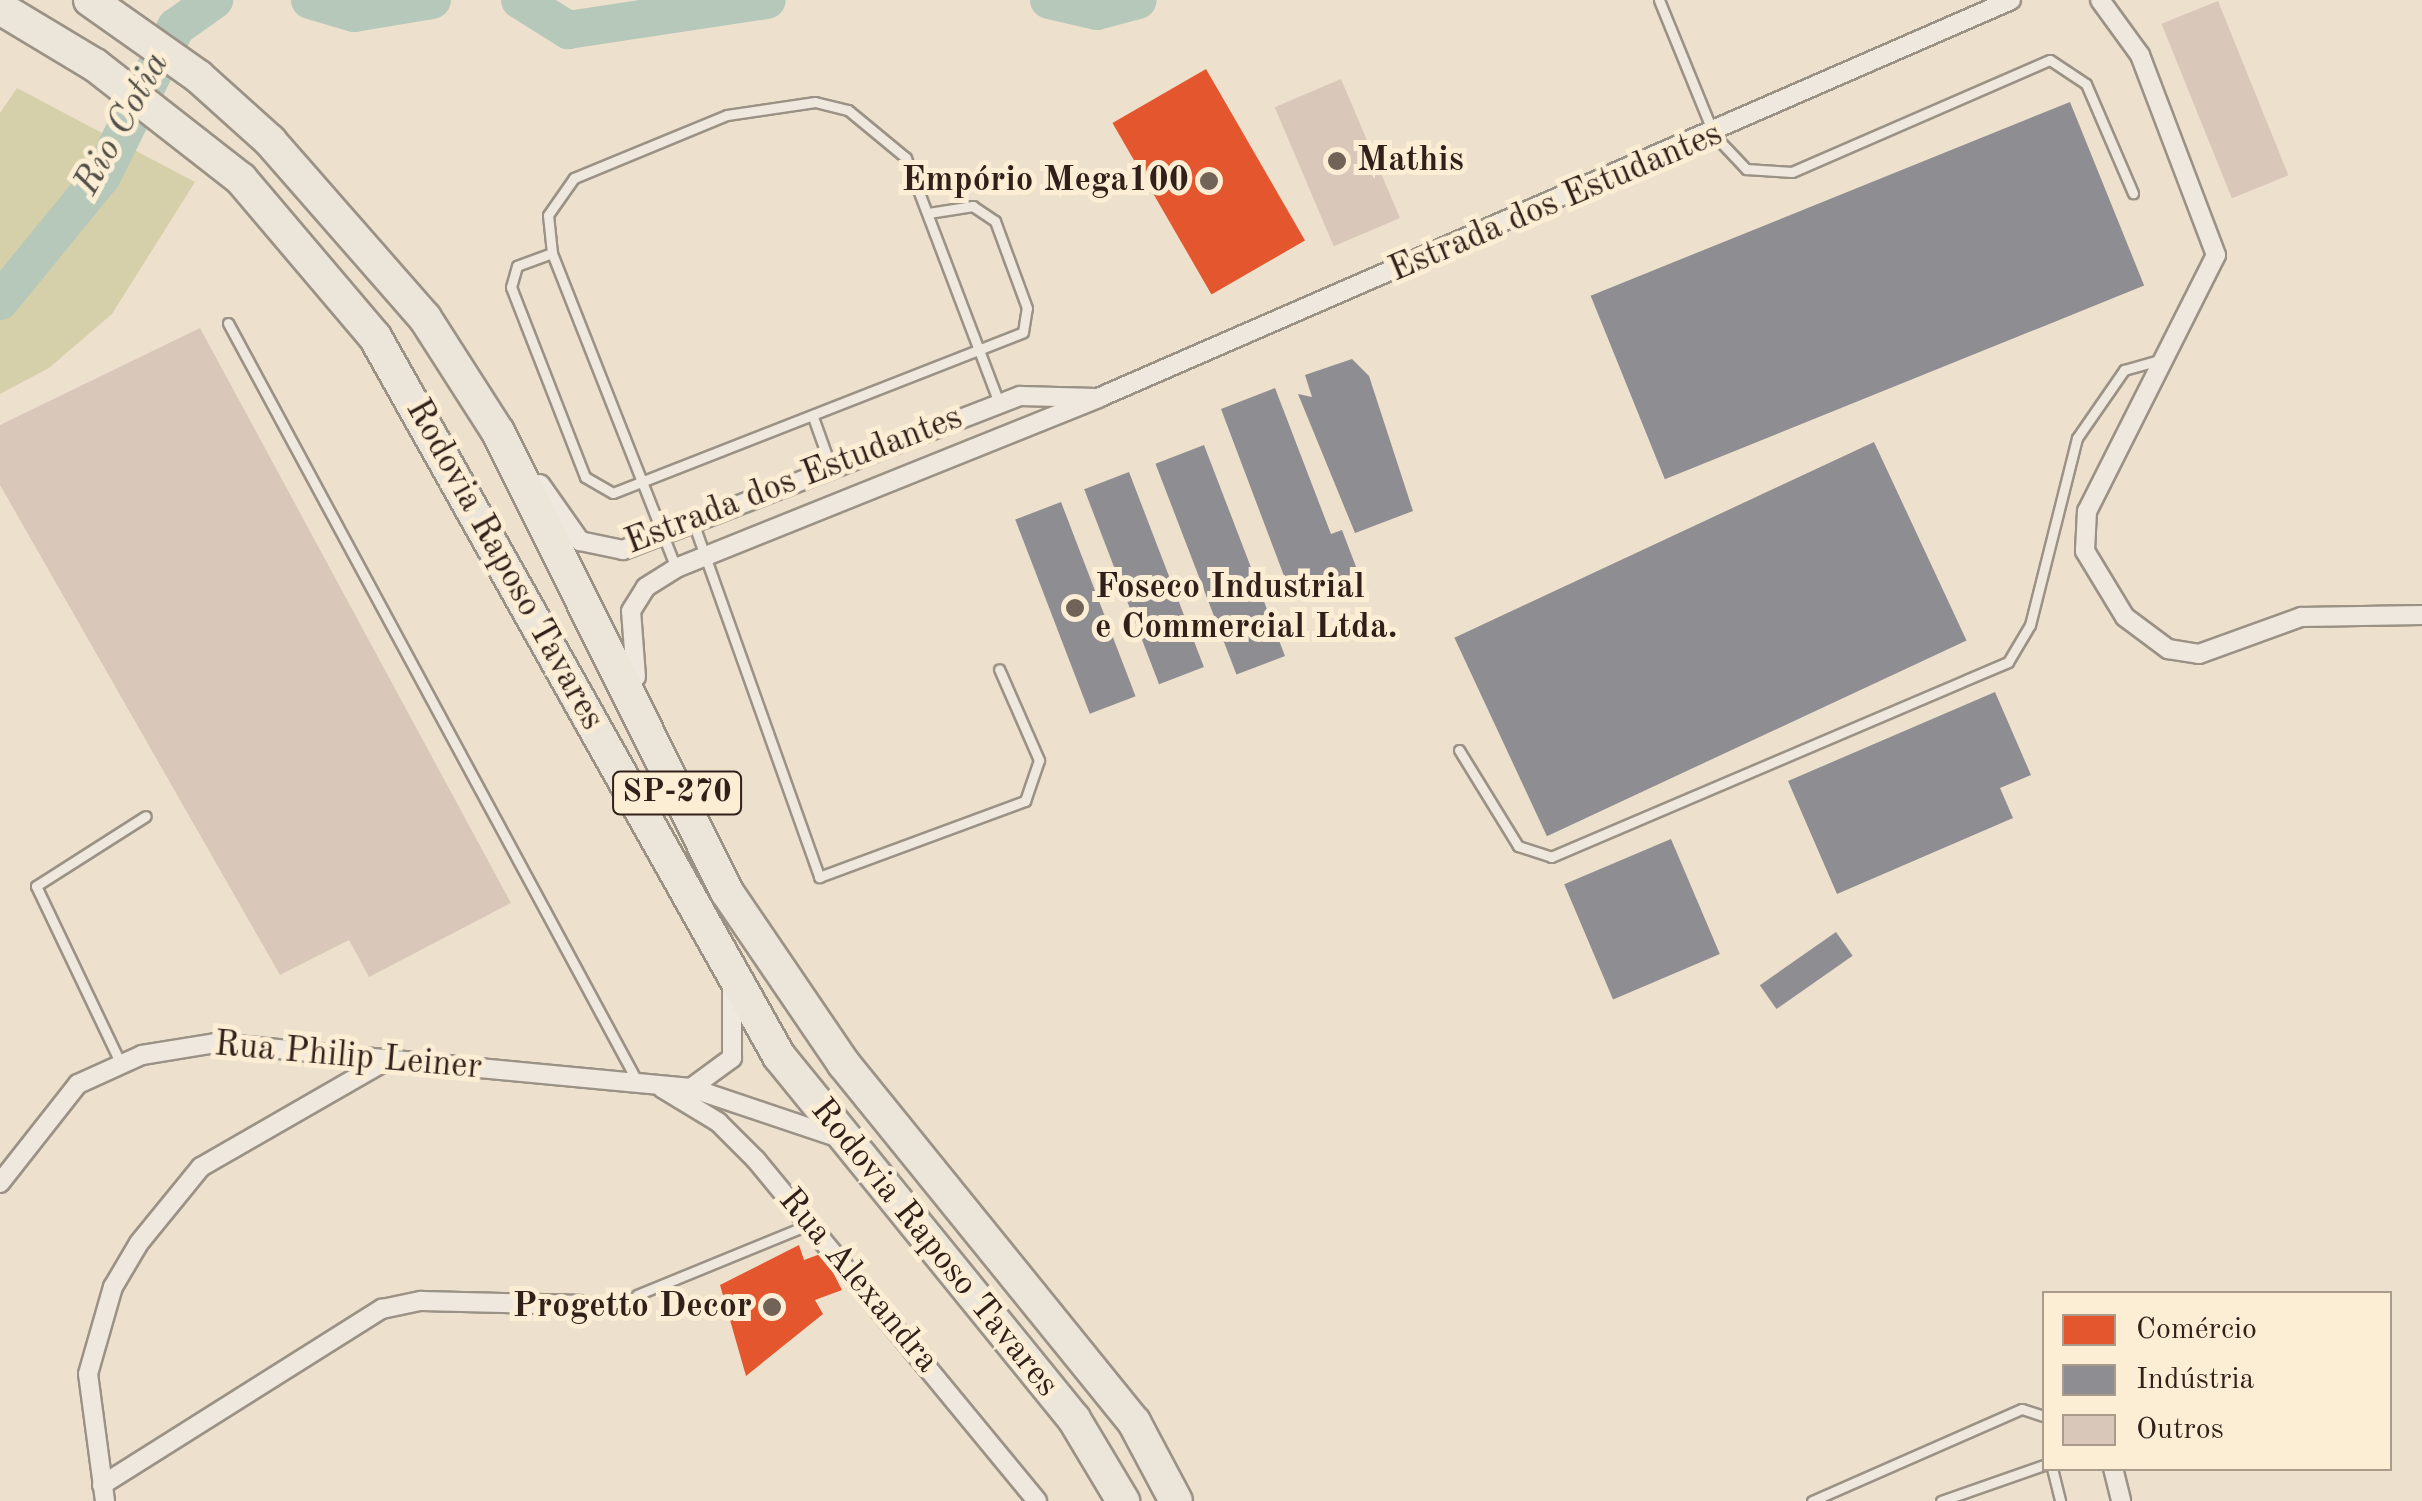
<!DOCTYPE html>
<html>
<head>
<meta charset="utf-8">
<style>
  body { margin:0 }
  #map { position:relative; width:2422px; height:1501px; overflow:hidden; background:#ede0cc; font-family:"Old Standard TT",serif }
  div>[style] { position:absolute }
  [style*='--x'] { left:calc(var(--x)*1px); top:calc(var(--y)*1px); width:calc(var(--w)*1px); rotate:calc(var(--a)*1deg) }
  .green>* { inset:0; background:#d6d0aa }
  .shops>* { inset:0; background:#e4572e; transform-origin:0 0 }
  .industry>* { inset:0; background:#8d8d92; transform-origin:0 0 }
  .river>* { height:38px; margin:-19px; padding:0 19px; transform-origin:19px; border-radius:19px; background:#b6c8ba }
  .building>* { inset:0; background:#d9c8ba; transform-origin:0 0 }
  .roads { filter:drop-shadow(2px 0 #9b9286) drop-shadow(-2px 0 #9b9286) drop-shadow(0 2px #9b9286) drop-shadow(0 -2px #9b9286) }
  .lane>* { height:9px; margin:-4.5px; padding:0 4.5px; transform-origin:4.5px; border-radius:4.5px; background:#efe8df }
  .street>* { height:18px; margin:-9px; padding:0 9px; transform-origin:9px; border-radius:9px; background:#efe8df }
  .highway>* { height:32px; margin:-16px; padding:0 16px; transform-origin:16px; border-radius:16px; background:#ece5da }
  .dots>* { width:28px; height:28px; translate:-50% -50%; box-sizing:border-box; border:5px solid #fcedd5; border-radius:50% }
  span { translate:-50% -50%; white-space:nowrap; text-align:center; line-height:1.15; -webkit-text-stroke:10px #fcedd5; paint-order:stroke }
  .shield-label span { padding:2px 8px; background:#fcedd5; border:2px solid; border-radius:8px; -webkit-text-stroke-width:0 }
  .shield-label { font-size:32px; color:#302019; font-weight:700 }
  .poi-label { font-size:35px; color:#302019; font-weight:700 }
  .left { translate:0 -50%; text-align:left }
  .right { translate:-100% -50%; text-align:right }
  .street-label { font-size:35px; color:#302019 }
  .water-label { font-size:38px; color:#514f47; font-style:italic }
  .legend { position:absolute; left:2042px; top:1291px; width:350px; height:180px; box-sizing:border-box; background:#fcedd5; border:2px solid #aa9b8a; margin:0; padding:12px 18px; list-style:none; font-size:30px; color:#302019 }
  .legend li { display:flex; align-items:center; gap:20px; height:50px }
  .legend b { width:50px; border:2px solid #aa9b8a }
</style>
</head>
<body>
<div id="map">
  <div class="green">
    <div style="clip-path:polygon(17px 88px,195px 182px,112px 314px,49px 368px,0 394px,0 113px)"></div>
  </div>
  <div class="shops">
    <div style="left:1206px;top:69px;width:198px;height:108px;rotate:60deg"></div>
    <div style="clip-path:polygon(799px 1245px,804px 1260px,823px 1253px,842px 1290px,815px 1300px,823px 1314px,746px 1376px,720px 1285px)"></div>
  </div>
  <div class="industry">
    <div style="left:2070px;top:102px;width:198px;height:517px;rotate:68deg"></div>
    <div style="clip-path:polygon(1352px 359px,1369px 376px,1413px 511px,1355px 533px,1298px 394px,1312px 397px,1305px 375px)"></div>
    <div style="clip-path:polygon(1275px 388px,1331px 534px,1342px 530px,1358px 572px,1292px 597px,1221px 409px)"></div>
    <div style="left:1874px;top:442px;width:219px;height:463px;rotate:65deg"></div>
    <div style="left:1204px;top:445px;width:226px;height:52px;rotate:69deg"></div>
    <div style="left:1129px;top:472px;width:209px;height:48px;rotate:69deg"></div>
    <div style="left:1061px;top:502px;width:208px;height:49px;rotate:69deg"></div>
    <div style="clip-path:polygon(1995px 692px,2031px 775px,2000px 788px,2013px 818px,1837px 894px,1788px 781px)"></div>
    <div style="left:1671px;top:839px;width:125px;height:116px;rotate:67deg"></div>
    <div style="left:1836px;top:932px;width:29px;height:93px;rotate:55deg"></div>
  </div>
  <div class="river">
    <div style="--x:310;--y:0;--w:46;--a:16.5"></div>
    <div style="--x:354;--y:13;--w:79;--a:-9.5"></div>
    <div style="--x:520;--y:0;--w:57;--a:32"></div>
    <div style="--x:568;--y:30;--w:201;--a:-8.6"></div>
    <div style="--x:1049;--y:0;--w:49;--a:12.9"></div>
    <div style="--x:1097;--y:11;--w:42;--a:-15"></div>
    <div style="--x:0;--y:301;--w:161;--a:-50.8"></div>
    <div style="--x:102;--y:176;--w:166;--a:-63.6"></div>
    <div style="--x:176;--y:27;--w:47;--a:-35.4"></div>
  </div>
  <div class="building">
    <div style="left:2218px;top:1px;width:188px;height:61px;rotate:68deg"></div>
    <div style="left:1341px;top:79px;width:151px;height:72px;rotate:67deg"></div>
    <div style="clip-path:polygon(200px 328px,511px 903px,369px 977px,349px 940px,280px 975px,0 485px,0 425px)"></div>
  </div>
  <div class="roads">
    <div class="lane">
      <div style="--x:1659;--y:0;--w:146;--a:67.8"></div>
      <div style="--x:1714;--y:135;--w:47;--a:46.7"></div>
      <div style="--x:1746;--y:169;--w:46;--a:3.7"></div>
      <div style="--x:1792;--y:172;--w:281;--a:-23.5"></div>
      <div style="--x:2050;--y:60;--w:43;--a:33.7"></div>
      <div style="--x:2086;--y:84;--w:119;--a:66.7"></div>
      <div style="--x:552;--y:253;--w:37;--a:160"></div>
      <div style="--x:517;--y:266;--w:22;--a:106"></div>
      <div style="--x:511;--y:287;--w:204;--a:68.7"></div>
      <div style="--x:585;--y:477;--w:32;--a:30"></div>
      <div style="--x:613;--y:493;--w:440;--a:-21.4"></div>
      <div style="--x:1023;--y:332;--w:24;--a:-81"></div>
      <div style="--x:1027;--y:308;--w:93;--a:-110.2"></div>
      <div style="--x:995;--y:221;--w:27;--a:-146"></div>
      <div style="--x:973;--y:206;--w:45;--a:171"></div>
      <div style="--x:228;--y:323;--w:861;--a:61.65"></div>
      <div style="--x:813;--y:417;--w:56;--a:70.3"></div>
      <div style="--x:694;--y:525;--w:374;--a:70.4"></div>
      <div style="--x:819;--y:877;--w:220;--a:-20.3"></div>
      <div style="--x:1025;--y:801;--w:43;--a:-71.1"></div>
      <div style="--x:1039;--y:760;--w:99;--a:-113.7"></div>
      <div style="--x:676;--y:568;--w:339;--a:-111.5"></div>
      <div style="--x:552;--y:253;--w:38;--a:-96"></div>
      <div style="--x:548;--y:215;--w:45;--a:-54.9"></div>
      <div style="--x:574;--y:178;--w:165;--a:-22.4"></div>
      <div style="--x:727;--y:115;--w:89;--a:-8.4"></div>
      <div style="--x:815;--y:102;--w:34;--a:14"></div>
      <div style="--x:848;--y:110;--w:75;--a:39.6"></div>
      <div style="--x:906;--y:158;--w:262;--a:69.2"></div>
      <div style="--x:1459;--y:750;--w:113;--a:58.4"></div>
      <div style="--x:1518;--y:846;--w:35;--a:18"></div>
      <div style="--x:1551;--y:857;--w:497;--a:-23.1"></div>
      <div style="--x:2008;--y:662;--w:43;--a:-59.3"></div>
      <div style="--x:2030;--y:625;--w:193;--a:-75.9"></div>
      <div style="--x:2077;--y:438;--w:83;--a:-55.3"></div>
      <div style="--x:2124;--y:370;--w:41;--a:-15.8"></div>
      <div style="--x:120;--y:1062;--w:195;--a:-115.5"></div>
      <div style="--x:36;--y:886;--w:130;--a:-32.5"></div>
      <div style="--x:637;--y:1295;--w:185;--a:-22.3"></div>
      <div style="--x:2052;--y:1468;--w:34;--a:76"></div>
      <div style="--x:1812;--y:1501;--w:229;--a:-23.7"></div>
      <div style="--x:2022;--y:1409;--w:23;--a:18"></div>
      <div style="--x:1941;--y:1501;--w:109;--a:-19.3"></div>
    </div>
    <div class="street">
      <div style="--x:2100;--y:0;--w:68;--a:54"></div>
      <div style="--x:2140;--y:55;--w:214;--a:69.2"></div>
      <div style="--x:2216;--y:255;--w:287;--a:116.7"></div>
      <div style="--x:2087;--y:511;--w:40;--a:92.9"></div>
      <div style="--x:2085;--y:551;--w:77;--a:58.8"></div>
      <div style="--x:2125;--y:617;--w:54;--a:36.7"></div>
      <div style="--x:2168;--y:649;--w:31;--a:9"></div>
      <div style="--x:2199;--y:654;--w:109;--a:-19.9"></div>
      <div style="--x:2301;--y:617;--w:121;--a:-0.9"></div>
      <div style="--x:540;--y:484;--w:70;--a:54.9"></div>
      <div style="--x:580;--y:541;--w:44;--a:11.8"></div>
      <div style="--x:623;--y:550;--w:426;--a:-21.2"></div>
      <div style="--x:1020;--y:396;--w:77;--a:1.5"></div>
      <div style="--x:636;--y:677;--w:66;--a:-94.3"></div>
      <div style="--x:631;--y:611;--w:28;--a:-58"></div>
      <div style="--x:646;--y:587;--w:36;--a:-32"></div>
      <div style="--x:676;--y:568;--w:455;--a:-21.9"></div>
      <div style="--x:1098;--y:398;--w:996;--a:-23.55"></div>
      <div style="--x:662;--y:1088;--w:66;--a:31.3"></div>
      <div style="--x:718;--y:1122;--w:54;--a:45"></div>
      <div style="--x:756;--y:1160;--w:442;--a:50.5"></div>
      <div style="--x:691;--y:1088;--w:51;--a:-36.2"></div>
      <div style="--x:732;--y:1058;--w:68;--a:-90"></div>
      <div style="--x:0;--y:1183;--w:126;--a:-51.8"></div>
      <div style="--x:78;--y:1084;--w:70;--a:-24.4"></div>
      <div style="--x:142;--y:1055;--w:74;--a:-9.3"></div>
      <div style="--x:215;--y:1043;--w:478;--a:5.4"></div>
      <div style="--x:691;--y:1088;--w:154;--a:18.6"></div>
      <div style="--x:2113;--y:1468;--w:34;--a:76"></div>
      <div style="--x:102;--y:1485;--w:331;--a:-32.2"></div>
      <div style="--x:382;--y:1309;--w:40;--a:-12"></div>
      <div style="--x:421;--y:1301;--w:163;--a:1.4"></div>
      <div style="--x:105;--y:1501;--w:128;--a:-97.6"></div>
      <div style="--x:88;--y:1374;--w:91;--a:-74"></div>
      <div style="--x:113;--y:1287;--w:51;--a:-59.4"></div>
      <div style="--x:139;--y:1243;--w:98;--a:-50.8"></div>
      <div style="--x:201;--y:1167;--w:212;--a:-29.9"></div>
    </div>
    <div class="highway">
      <div style="--x:90;--y:0;--w:133;--a:35.2"></div>
      <div style="--x:199;--y:77;--w:96;--a:42"></div>
      <div style="--x:270;--y:141;--w:235;--a:48.8"></div>
      <div style="--x:425;--y:318;--w:135;--a:57.4"></div>
      <div style="--x:498;--y:432;--w:514;--a:63.53"></div>
      <div style="--x:727;--y:892;--w:208;--a:55.8"></div>
      <div style="--x:844;--y:1064;--w:461;--a:51"></div>
      <div style="--x:1134;--y:1422;--w:89;--a:62"></div>
      <div style="--x:0;--y:8;--w:111;--a:31"></div>
      <div style="--x:95;--y:65;--w:185;--a:38"></div>
      <div style="--x:241;--y:179;--w:207;--a:49.7"></div>
      <div style="--x:375;--y:337;--w:825;--a:60.67"></div>
      <div style="--x:779;--y:1056;--w:468;--a:50.9"></div>
      <div style="--x:1074;--y:1419;--w:96;--a:59.1"></div>
    </div>
  </div>
  <div class="dots">
    <div style="left:1337px;top:161px;background:#726358"></div>
    <div style="left:1209px;top:181px;background:#726358"></div>
    <div style="left:1075px;top:608px;background:#726358"></div>
    <div style="left:772px;top:1307px;background:#726358"></div>
  </div>
  <div class="shield-label">
    <span style="left:677px;top:793px">SP-270</span>
  </div>
  <div class="poi-label">
    <span class="left" style="left:1357px;top:161px">Mathis</span>
    <span class="right" style="left:1189px;top:181px">Empório Mega100</span>
    <span class="left" style="left:1095px;top:608px">Foseco Industrial<br>e Commercial Ltda.</span>
    <span class="right" style="left:752px;top:1307px">Progetto Decor</span>
  </div>
  <div class="street-label">
    <span style="left:1556px;top:203px;rotate:-23deg">Estrada dos Estudantes</span>
    <span style="left:794px;top:481px;rotate:-21deg">Estrada dos Estudantes</span>
    <span style="left:504px;top:565px;rotate:61deg">Rodovia Raposo Tavares</span>
    <span style="left:348px;top:1057px;rotate:5deg">Rua Philip Leiner</span>
    <span style="left:934px;top:1248px;rotate:51deg">Rodovia Raposo Tavares</span>
    <span style="left:858px;top:1281px;rotate:50deg">Rua Alexandra</span>
  </div>
  <div class="water-label">
    <span style="left:123px;top:124px;rotate:-61deg">Rio Cotia</span>
  </div>
  <ul class="legend">
  <li><b style="height:28px;background:#e4572e"></b>Comércio</li>
  <li><b style="height:28px;background:#8d8d92"></b>Indústria</li>
  <li><b style="height:28px;background:#d9c8ba"></b>Outros</li>
  </ul>
</div>
</body>
</html>
